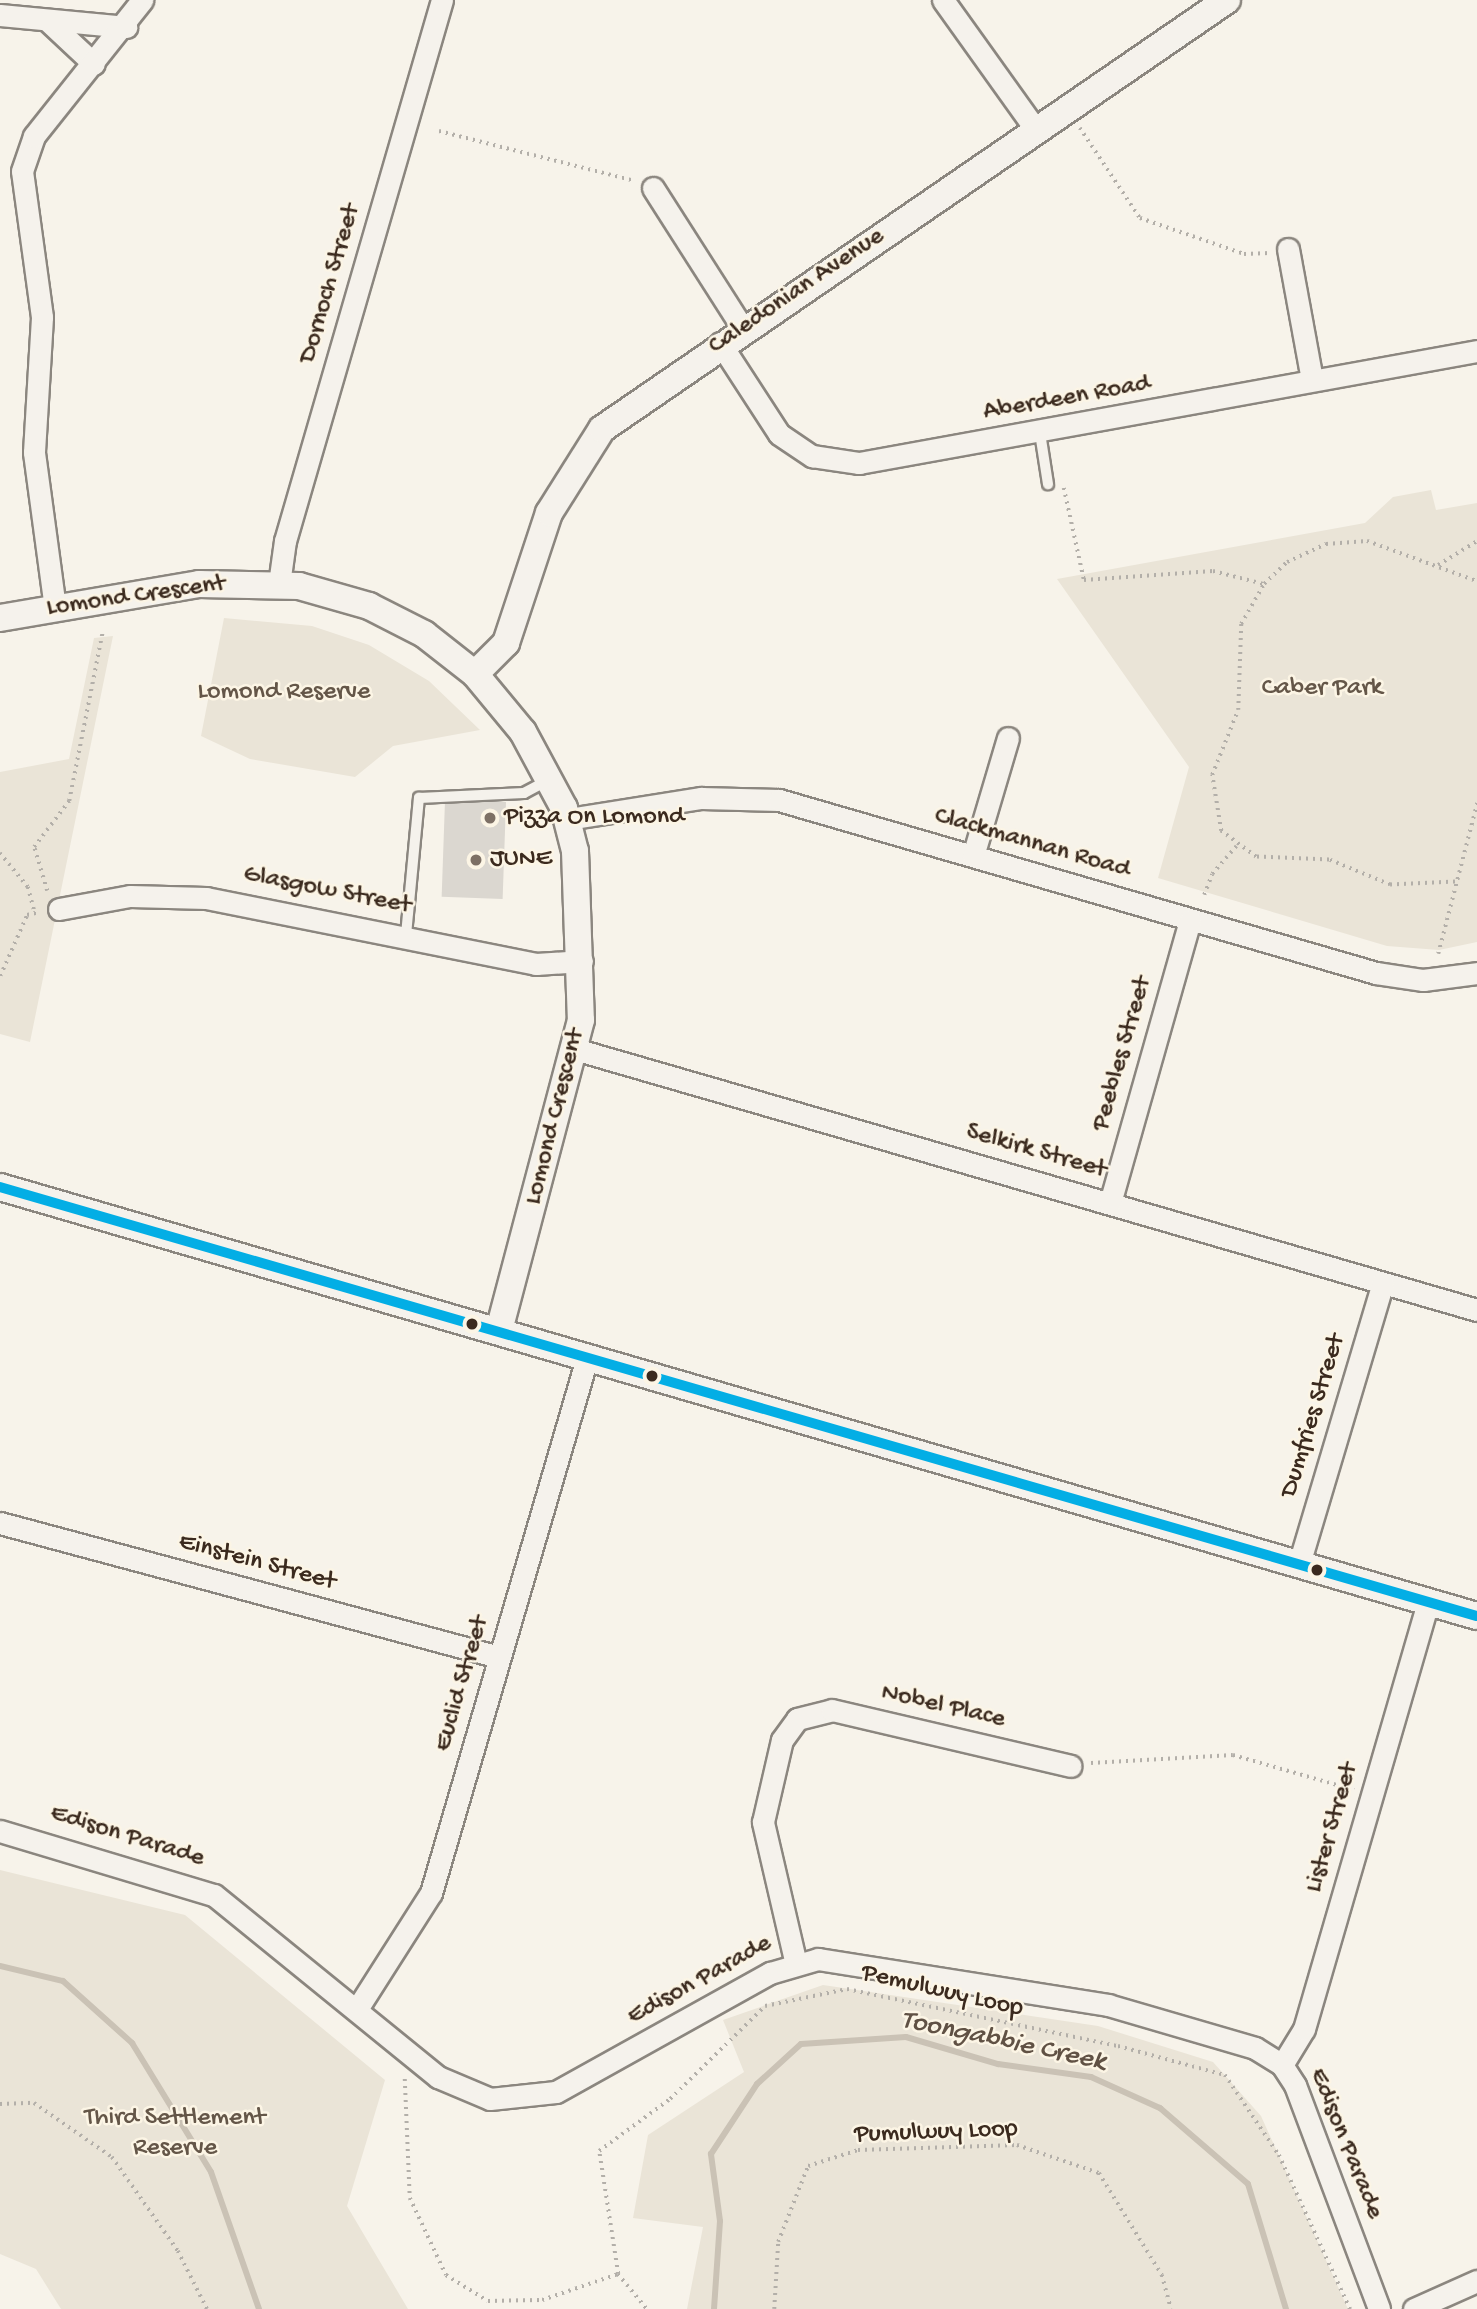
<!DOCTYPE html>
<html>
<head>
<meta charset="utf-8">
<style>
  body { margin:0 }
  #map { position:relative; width:1477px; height:2309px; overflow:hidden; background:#f7f3ea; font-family:"Gochi Hand",sans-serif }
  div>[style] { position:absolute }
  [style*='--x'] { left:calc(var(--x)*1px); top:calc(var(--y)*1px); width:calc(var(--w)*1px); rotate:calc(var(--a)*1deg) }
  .green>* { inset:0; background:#eae4d7 }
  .stream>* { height:6px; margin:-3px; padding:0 3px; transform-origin:3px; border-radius:3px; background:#cac2b5 }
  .building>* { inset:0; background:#dbd7d0; transform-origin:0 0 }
  .path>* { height:3.5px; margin-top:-1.75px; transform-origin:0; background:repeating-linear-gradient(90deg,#b3afa9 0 2px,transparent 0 7px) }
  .roads { filter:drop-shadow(2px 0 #8b867f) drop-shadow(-2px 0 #8b867f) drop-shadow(0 2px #8b867f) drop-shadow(0 -2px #8b867f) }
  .service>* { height:10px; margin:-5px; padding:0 5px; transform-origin:5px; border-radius:5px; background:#f5f2ec }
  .minor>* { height:21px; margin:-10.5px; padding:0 10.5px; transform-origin:10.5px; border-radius:10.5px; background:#f5f2ec }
  .tertiary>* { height:26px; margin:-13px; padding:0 13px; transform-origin:13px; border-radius:13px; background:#f5f2ec }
  .bus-1>* { height:10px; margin:-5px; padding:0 5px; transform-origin:5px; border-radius:5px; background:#03aee5 }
  .dots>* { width:19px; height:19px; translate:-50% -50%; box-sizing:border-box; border:4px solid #fcf5e5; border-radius:50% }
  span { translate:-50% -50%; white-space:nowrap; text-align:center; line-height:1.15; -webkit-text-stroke:5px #fcf5e5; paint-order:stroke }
  .street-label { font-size:26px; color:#3b2a1e }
  .park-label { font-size:26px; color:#645648 }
  .poi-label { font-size:26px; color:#3b2a1e }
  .left { translate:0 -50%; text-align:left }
  .water-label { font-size:28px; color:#605144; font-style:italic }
</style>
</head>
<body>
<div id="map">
  <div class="green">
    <div style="clip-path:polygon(1431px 490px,1436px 510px,1477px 503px,1477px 942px,1439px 950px,1387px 946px,1158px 878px,1189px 767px,1057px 579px,1365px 523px,1393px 497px)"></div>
    <div style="clip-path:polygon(224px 618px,312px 626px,369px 645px,429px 681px,480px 730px,393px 746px,355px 777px,250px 759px,201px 736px)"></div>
    <div style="clip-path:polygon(113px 636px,30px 1042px,0 1034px,0 772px,69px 759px,94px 638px)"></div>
    <div style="clip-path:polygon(0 1870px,185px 1915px,385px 2080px,347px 2206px,408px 2309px,61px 2309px,36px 2269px,0 2254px)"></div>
    <div style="clip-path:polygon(823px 1985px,1098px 2026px,1213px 2062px,1261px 2116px,1348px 2309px,687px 2309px,703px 2227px,633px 2218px,648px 2135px,744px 2072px,723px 2020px)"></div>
  </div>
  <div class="stream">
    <div style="--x:0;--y:1966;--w:65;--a:13.4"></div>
    <div style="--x:63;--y:1981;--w:93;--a:41.9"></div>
    <div style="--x:132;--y:2043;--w:151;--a:58.5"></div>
    <div style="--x:211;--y:2172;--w:145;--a:70.7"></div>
    <div style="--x:714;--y:2309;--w:88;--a:-86.1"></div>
    <div style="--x:720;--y:2221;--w:68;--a:-97.7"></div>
    <div style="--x:711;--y:2154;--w:84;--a:-56.7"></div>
    <div style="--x:757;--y:2084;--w:59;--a:-42.3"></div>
    <div style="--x:801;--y:2044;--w:105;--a:-3.8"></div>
    <div style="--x:906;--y:2037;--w:96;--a:16.4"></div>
    <div style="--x:998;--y:2064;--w:94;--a:8"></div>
    <div style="--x:1091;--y:2077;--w:76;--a:24.2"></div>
    <div style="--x:1160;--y:2108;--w:116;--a:40.8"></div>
    <div style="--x:1248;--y:2184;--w:131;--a:73.1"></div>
  </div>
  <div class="building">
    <div style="left:506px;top:802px;width:97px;height:61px;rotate:92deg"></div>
  </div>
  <div class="path">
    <div style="--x:1080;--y:128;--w:108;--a:56.3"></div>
    <div style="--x:1140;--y:218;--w:110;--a:19.1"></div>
    <div style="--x:1244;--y:254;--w:26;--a:-2"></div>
    <div style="--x:439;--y:131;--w:202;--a:14.3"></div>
    <div style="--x:1064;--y:488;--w:94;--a:77.7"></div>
    <div style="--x:1084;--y:580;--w:129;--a:-4"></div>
    <div style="--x:1213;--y:571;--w:53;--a:14.3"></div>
    <div style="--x:1438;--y:565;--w:46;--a:-31.6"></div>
    <div style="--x:0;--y:853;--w:44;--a:50.5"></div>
    <div style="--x:28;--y:887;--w:27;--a:75"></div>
    <div style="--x:1455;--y:882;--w:65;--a:177.4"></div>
    <div style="--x:1390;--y:885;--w:66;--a:-157.7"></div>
    <div style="--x:1329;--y:860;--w:73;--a:-177.6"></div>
    <div style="--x:1256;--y:857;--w:44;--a:-143.4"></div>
    <div style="--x:1221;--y:831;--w:57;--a:-99.1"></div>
    <div style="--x:1212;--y:775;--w:70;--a:-68.2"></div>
    <div style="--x:1238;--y:710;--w:86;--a:-88"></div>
    <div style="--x:1241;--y:624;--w:46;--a:-60.1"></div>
    <div style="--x:1264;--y:584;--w:32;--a:-44"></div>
    <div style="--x:1287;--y:562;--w:43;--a:-24.8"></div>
    <div style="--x:1326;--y:544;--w:41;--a:-4.2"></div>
    <div style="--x:1367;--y:541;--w:117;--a:20"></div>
    <div style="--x:47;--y:891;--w:46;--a:-106.5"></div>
    <div style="--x:34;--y:847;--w:58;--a:-52.7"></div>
    <div style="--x:69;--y:801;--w:174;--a:-78.8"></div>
    <div style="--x:1204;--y:895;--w:22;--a:-69"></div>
    <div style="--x:1212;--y:874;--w:37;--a:-49"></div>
    <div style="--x:1438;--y:954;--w:156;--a:-75.5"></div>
    <div style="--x:0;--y:976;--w:67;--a:-66.1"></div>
    <div style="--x:27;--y:915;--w:13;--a:-13"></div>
    <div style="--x:1091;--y:1763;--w:142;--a:-3.2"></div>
    <div style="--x:1233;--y:1755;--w:126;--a:16.1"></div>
    <div style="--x:405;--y:2079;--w:119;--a:87.6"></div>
    <div style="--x:410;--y:2198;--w:85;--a:64.9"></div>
    <div style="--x:446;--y:2275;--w:49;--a:31.8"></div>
    <div style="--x:488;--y:2301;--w:54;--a:-1.1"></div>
    <div style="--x:542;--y:2300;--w:80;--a:-18.9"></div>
    <div style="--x:618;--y:2274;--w:124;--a:-98.8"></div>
    <div style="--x:599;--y:2151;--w:88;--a:-36.2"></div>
    <div style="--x:670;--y:2099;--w:133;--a:-44.4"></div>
    <div style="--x:765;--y:2006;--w:84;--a:-11.7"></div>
    <div style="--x:847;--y:1989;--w:277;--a:11.9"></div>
    <div style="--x:1118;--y:2046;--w:111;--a:15.2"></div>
    <div style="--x:1225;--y:2075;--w:97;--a:56"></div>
    <div style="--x:1279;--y:2155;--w:170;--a:65.2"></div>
    <div style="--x:0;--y:2104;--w:34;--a:-2"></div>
    <div style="--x:34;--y:2103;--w:95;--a:34.7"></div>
    <div style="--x:112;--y:2157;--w:115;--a:54.9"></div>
    <div style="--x:178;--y:2251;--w:65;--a:63.4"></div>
    <div style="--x:618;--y:2274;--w:45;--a:50.4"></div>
    <div style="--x:774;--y:2309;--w:67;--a:-86.6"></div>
    <div style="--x:778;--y:2242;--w:82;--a:-68.5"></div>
    <div style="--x:808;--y:2166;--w:52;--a:-17.7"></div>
    <div style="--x:858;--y:2150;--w:159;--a:-1.8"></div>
    <div style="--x:1017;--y:2145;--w:87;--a:18.9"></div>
    <div style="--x:1099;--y:2173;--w:120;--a:58.3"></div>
    <div style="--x:1162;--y:2275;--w:35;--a:75"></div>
  </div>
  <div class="roads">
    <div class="service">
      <div style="--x:1040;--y:433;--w:52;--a:81.1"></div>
      <div style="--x:406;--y:935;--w:138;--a:-84.6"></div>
      <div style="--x:419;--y:798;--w:105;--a:-2.7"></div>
      <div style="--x:524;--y:793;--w:30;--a:-28"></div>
    </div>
    <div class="minor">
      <div style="--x:943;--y:0;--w:160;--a:54.4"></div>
      <div style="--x:0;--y:15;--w:127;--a:5.4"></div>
      <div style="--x:47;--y:20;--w:64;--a:43.1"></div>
      <div style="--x:653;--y:188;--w:167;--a:57.4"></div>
      <div style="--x:1288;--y:249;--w:133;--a:79.6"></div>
      <div style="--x:720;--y:343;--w:108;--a:57"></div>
      <div style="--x:779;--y:434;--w:40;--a:34"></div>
      <div style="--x:812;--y:456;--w:48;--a:8.5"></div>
      <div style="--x:859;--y:463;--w:628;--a:-10.27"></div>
      <div style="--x:279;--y:584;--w:43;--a:-82.1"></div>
      <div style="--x:285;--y:541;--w:563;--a:-73.82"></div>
      <div style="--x:55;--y:608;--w:157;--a:-97.7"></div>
      <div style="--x:34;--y:452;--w:135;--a:-86.6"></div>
      <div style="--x:42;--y:317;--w:147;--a:-97.8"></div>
      <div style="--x:22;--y:171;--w:37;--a:-71"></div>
      <div style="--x:34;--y:136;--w:174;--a:-51.5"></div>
      <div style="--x:568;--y:819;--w:135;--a:-9"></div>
      <div style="--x:701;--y:798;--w:78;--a:1.5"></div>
      <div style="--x:779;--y:800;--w:622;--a:16.16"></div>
      <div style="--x:1376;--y:973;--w:48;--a:8.5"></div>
      <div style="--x:1423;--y:980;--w:54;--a:-7.4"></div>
      <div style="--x:973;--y:856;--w:123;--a:-73.5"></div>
      <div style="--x:59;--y:909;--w:72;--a:-10.4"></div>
      <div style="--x:130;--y:896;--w:76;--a:1.5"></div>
      <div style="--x:206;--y:898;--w:337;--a:11.3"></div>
      <div style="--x:536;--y:964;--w:46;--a:-3.7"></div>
      <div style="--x:578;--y:1050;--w:936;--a:16.13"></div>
      <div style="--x:1110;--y:1203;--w:294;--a:-74.2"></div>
      <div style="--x:0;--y:1523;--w:517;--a:15.03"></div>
      <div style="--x:1299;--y:1564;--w:293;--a:-73.4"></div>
      <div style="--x:0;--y:1831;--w:223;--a:16.7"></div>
      <div style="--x:214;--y:1895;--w:289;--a:39.1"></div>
      <div style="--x:438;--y:2077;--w:56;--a:22.9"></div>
      <div style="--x:490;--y:2099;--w:66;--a:-6.1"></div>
      <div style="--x:556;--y:2092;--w:245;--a:-29.1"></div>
      <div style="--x:770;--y:1973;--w:50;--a:-16.3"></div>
      <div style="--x:818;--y:1959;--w:294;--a:9"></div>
      <div style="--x:1108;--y:2005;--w:153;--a:16.3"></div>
      <div style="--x:1255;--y:2048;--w:32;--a:32"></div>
      <div style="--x:1282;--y:2065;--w:24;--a:57"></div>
      <div style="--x:1295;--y:2085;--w:239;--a:69.4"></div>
      <div style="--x:795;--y:1960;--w:142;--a:-103.1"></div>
      <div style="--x:763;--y:1822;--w:84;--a:-77"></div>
      <div style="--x:782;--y:1740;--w:26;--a:-54"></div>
      <div style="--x:797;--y:1719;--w:36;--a:-14"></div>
      <div style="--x:832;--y:1710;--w:245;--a:13.2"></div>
      <div style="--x:357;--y:2009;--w:138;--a:-57.5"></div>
      <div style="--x:431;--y:1893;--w:557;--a:-73.74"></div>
      <div style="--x:1282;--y:2065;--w:42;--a:-58.6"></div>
      <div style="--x:1304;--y:2029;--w:445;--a:-73.8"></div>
      <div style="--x:1414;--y:2309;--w:69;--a:-24"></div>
    </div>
    <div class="tertiary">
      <div style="--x:0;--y:618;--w:202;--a:-9.7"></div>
      <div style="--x:199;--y:584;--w:100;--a:1.1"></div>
      <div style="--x:299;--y:586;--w:73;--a:15.9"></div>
      <div style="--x:369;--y:606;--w:62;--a:27"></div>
      <div style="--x:424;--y:634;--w:65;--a:38.1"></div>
      <div style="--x:475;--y:674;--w:75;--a:50.4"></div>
      <div style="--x:523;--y:732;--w:86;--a:61.7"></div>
      <div style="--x:564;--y:808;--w:44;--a:75.7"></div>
      <div style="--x:575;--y:851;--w:169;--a:88"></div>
      <div style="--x:581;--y:1020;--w:322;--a:104.8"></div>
      <div style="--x:475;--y:674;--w:44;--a:-45"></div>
      <div style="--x:506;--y:643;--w:137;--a:-71.7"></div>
      <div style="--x:549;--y:513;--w:99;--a:-57.8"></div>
      <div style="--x:602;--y:429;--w:758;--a:-34.47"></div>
      <div style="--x:0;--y:1187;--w:1538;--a:16.2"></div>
    </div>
  </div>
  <div class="bus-1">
    <div style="--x:0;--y:1187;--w:1538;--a:16.2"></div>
  </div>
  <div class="dots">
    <div style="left:490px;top:818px;background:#7d7065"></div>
    <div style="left:476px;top:860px;background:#7d7065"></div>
    <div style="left:472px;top:1324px;background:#3b2a1e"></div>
    <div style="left:652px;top:1376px;background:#3b2a1e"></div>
    <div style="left:1317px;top:1570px;background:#3b2a1e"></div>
  </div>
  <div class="street-label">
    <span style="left:331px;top:284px;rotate:-74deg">Dornoch Street</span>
    <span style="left:797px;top:292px;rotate:-34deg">Caledonian Avenue</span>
    <span style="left:1067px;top:399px;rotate:-10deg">Aberdeen Road</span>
    <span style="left:136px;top:597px;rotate:-8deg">Lomond Crescent</span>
    <span style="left:1032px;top:844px;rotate:16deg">Clackmannan Road</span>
    <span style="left:327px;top:891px;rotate:11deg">Glasgow Street</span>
    <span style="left:1123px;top:1054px;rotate:-74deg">Peebles Street</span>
    <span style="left:556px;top:1117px;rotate:-76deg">Lomond Crescent</span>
    <span style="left:1036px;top:1152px;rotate:16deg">Selkirk Street</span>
    <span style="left:1314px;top:1416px;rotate:-73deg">Dumfries Street</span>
    <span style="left:257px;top:1563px;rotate:15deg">Einstein Street</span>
    <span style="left:463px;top:1684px;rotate:-74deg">Euclid Street</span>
    <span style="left:943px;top:1707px;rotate:13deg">Nobel Place</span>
    <span style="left:1333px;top:1828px;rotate:-74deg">Lister Street</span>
    <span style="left:127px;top:1837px;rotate:17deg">Edison Parade</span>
    <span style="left:700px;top:1981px;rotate:-29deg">Edison Parade</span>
    <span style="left:942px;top:1992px;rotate:13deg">Pemulwuy Loop</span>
    <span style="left:936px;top:2133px;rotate:-2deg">Pumulwuy Loop</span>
    <span style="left:1345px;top:2144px;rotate:68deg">Edison Parade</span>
  </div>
  <div class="park-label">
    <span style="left:1322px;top:689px">Caber Park</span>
    <span style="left:284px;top:693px">Lomond Reserve</span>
    <span style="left:175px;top:2134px">Third Settlement<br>Reserve</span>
  </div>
  <div class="poi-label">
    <span class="left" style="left:504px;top:818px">Pizza On Lomond</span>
    <span class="left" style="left:490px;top:860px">JUNE</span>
  </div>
  <div class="water-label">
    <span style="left:1003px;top:2042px;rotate:12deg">Toongabbie Creek</span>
  </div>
</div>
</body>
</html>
